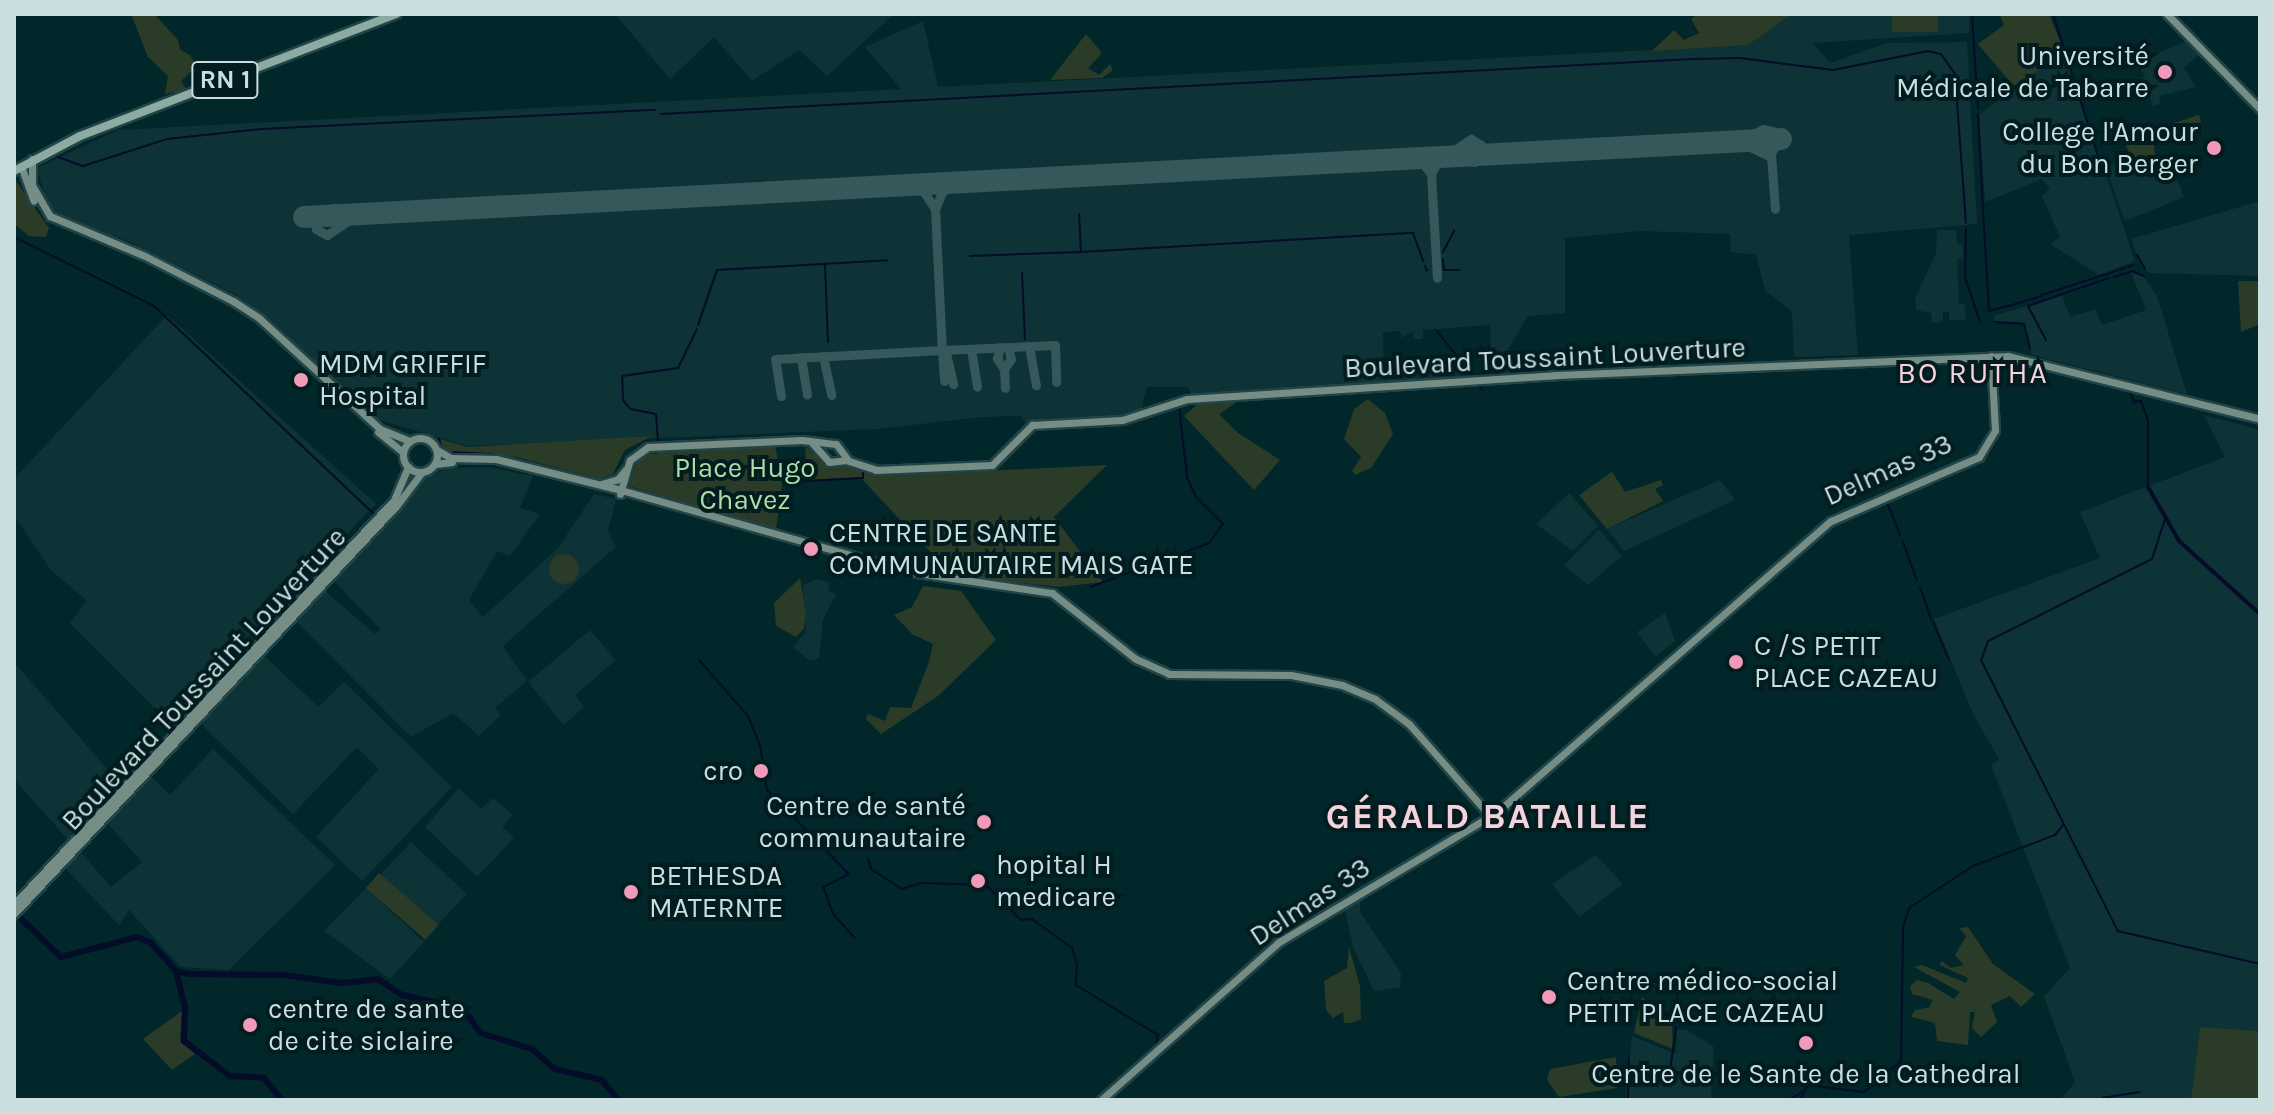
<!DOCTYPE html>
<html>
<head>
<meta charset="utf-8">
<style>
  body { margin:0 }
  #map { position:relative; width:2274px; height:1114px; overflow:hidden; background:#01272a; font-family:Karla,sans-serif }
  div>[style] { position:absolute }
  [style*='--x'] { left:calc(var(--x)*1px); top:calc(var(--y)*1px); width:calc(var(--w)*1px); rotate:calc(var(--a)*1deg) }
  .built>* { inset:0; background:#0e3336; transform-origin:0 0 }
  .green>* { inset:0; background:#2a3b28; transform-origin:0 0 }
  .round { border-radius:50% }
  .stream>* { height:2px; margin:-1px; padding:0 1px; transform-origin:1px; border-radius:1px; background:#040c29 }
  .canal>* { height:4px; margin:-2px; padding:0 2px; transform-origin:2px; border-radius:2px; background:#040c29 }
  .river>* { height:6px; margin:-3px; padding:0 3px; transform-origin:3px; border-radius:3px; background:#040c29 }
  .taxiway>* { height:9px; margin:-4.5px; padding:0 4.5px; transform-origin:4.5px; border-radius:4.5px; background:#37585b }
  .runway>* { height:22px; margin:-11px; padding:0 11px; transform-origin:11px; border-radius:11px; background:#37585b }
  .roads { filter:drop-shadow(2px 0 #214447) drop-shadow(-2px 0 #214447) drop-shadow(0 2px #214447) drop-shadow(0 -2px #214447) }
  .secondary>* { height:7px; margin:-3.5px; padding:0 3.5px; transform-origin:3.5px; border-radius:3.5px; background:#768d86 }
  .secondary>.ring { margin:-3.5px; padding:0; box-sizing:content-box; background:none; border:7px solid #768d86; border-radius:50% }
  .primary>* { height:8px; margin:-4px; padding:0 4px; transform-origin:4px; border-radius:4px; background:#8eaba2 }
  .dots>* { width:22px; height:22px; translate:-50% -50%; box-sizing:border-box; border:4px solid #021c1f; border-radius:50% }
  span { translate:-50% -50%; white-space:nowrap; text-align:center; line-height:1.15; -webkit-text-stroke:8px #021c1f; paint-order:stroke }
  .shield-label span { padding:2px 6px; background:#021c1f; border:2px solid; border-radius:6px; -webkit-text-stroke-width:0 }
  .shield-label { font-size:26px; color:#cadddf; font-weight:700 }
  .poi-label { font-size:28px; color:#cadddf }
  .right { translate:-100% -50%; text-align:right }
  .left { translate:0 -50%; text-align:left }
  .street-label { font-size:28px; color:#cadddf }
  .park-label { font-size:28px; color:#aadca6 }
  .neighbourhood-label { font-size:30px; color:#f5d3dd; letter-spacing:2px }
  .district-label { font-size:36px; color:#f5d3dd; font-weight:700; letter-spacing:2px }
  .frame { position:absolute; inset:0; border:16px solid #cadddf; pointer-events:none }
</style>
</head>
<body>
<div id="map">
  <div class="built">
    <div style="clip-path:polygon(615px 14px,894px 14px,827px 76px,799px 50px,752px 81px,714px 37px,670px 79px)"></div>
    <div style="clip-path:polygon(1792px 14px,1969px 14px,1969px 33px,1813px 43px,1830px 63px,1887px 43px,1967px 42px,1977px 224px,1849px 235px,1858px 355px,1794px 357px,1792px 312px,1765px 290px,1756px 255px,1731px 252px,1730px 234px,1640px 231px,1565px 238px,1565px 313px,1528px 316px,1508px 350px,1510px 374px,1491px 369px,1490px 325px,1423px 330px,1423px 339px,1413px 339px,1413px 331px,1401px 338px,1400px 331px,1383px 332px,1384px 376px,1468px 371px,1470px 378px,1191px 394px,1188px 387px,1147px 387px,1141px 410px,1115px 418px,1025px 423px,1021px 416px,982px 417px,877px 429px,468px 446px,373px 418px,272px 321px,237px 295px,126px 240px,60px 218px,48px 208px,37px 168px,118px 130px,901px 89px,865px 47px,923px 21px,938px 87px,1748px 45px)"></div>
    <div style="clip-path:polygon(2188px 40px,2202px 52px,2184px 68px,2196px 87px,2159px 96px,2161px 103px,2153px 106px,2148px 93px,2129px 98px,2126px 83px,2145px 77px,2137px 62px)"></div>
    <div style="clip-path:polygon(2064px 50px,2135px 261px,2099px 275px,2050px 244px,2060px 237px,2042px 196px,2050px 189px,2042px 179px,1985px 202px,1979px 115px)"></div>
    <div style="clip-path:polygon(2129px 158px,2134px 168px,2161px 164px,2166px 184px,2178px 180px,2184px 197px,2125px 221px,2105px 166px)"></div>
    <div style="clip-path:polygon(2260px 201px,2260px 276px,2149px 273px,2141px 266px,2131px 239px)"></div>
    <div style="clip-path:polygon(1937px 230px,1956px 230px,1957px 244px,1963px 244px,1963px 259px,1957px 259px,1959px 303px,1965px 305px,1966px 320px,1949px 320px,1949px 312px,1943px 312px,1943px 322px,1932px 323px,1931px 313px,1916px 310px,1915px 299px,1936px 253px)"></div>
    <div style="clip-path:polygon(2131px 272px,2144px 277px,2157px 296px,2187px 394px,2032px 355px,2023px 322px,1994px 322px,1994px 316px,2062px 295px,2070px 317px,2095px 309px,2102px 325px,2146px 310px)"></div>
    <div style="clip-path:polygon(167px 315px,376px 504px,167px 720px,70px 623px,87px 601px,51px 570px,14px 515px,14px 479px)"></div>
    <div style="clip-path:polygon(2204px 415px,2260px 430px,2260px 1031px,2200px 1027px,2191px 1100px,2060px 1100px,2075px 1082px,2044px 996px,2070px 968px,1991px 765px,1999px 759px,1974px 716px,1934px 619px,2100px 558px,2080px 512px,2225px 457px)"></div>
    <div style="clip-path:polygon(489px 467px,533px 476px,520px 508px,540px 514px,510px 556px,497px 551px,469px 600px,483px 617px,558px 548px,594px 494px,616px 499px,608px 531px,616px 547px,503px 646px,527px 681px,495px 708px,501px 715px,479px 736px,453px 713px,411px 737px,297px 622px,324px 590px,375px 634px,380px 629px,333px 580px,425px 479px,448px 468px)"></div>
    <div style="clip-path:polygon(1720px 480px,1735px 500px,1624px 551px,1607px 529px)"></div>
    <div style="clip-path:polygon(1569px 493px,1598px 526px,1573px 551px,1536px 524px)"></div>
    <div style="clip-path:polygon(1599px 529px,1622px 556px,1588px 585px,1564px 565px)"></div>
    <div style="clip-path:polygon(815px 579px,830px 582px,828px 591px,836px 594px,823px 620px,819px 658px,810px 661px,793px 647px,806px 631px,803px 586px)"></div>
    <div style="clip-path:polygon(1665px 613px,1675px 641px,1655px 657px,1637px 632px)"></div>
    <div style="clip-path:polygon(590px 630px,616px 660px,575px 695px,584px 707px,564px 725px,528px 682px)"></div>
    <div style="clip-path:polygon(263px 655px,319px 707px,344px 682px,452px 787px,362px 881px,316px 837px,379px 769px,357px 747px,293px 814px,204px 727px,201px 722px)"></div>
    <div style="clip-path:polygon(14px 662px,122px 786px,69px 841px,14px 779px)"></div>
    <div style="clip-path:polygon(213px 749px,335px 865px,229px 970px,181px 967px,129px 910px,119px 925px,64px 867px,80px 851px,111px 887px,142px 862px,107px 823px,151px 776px,170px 795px)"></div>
    <div style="clip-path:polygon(459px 788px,481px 809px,493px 798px,513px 815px,502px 827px,514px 838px,477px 877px,425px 827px)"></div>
    <div style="left:411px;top:842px;width:76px;height:45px;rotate:43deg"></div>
    <div style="clip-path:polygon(1596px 855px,1623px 884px,1579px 917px,1552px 884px)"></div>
    <div style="clip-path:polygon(366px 888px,424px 942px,390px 979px,324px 931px)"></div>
    <div style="clip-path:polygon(1360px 898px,1360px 912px,1401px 973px,1400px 987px,1374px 991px,1353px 947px,1344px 907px)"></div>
    <div style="clip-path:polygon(1677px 1030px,1687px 1030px,1714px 1047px,1711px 1100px,1626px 1098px,1632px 1036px,1676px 1054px)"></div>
  </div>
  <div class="green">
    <div style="clip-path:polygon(131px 14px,156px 16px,178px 40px,180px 50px,190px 55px,197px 66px,181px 81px,187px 90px,165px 94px,168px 76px,148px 57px)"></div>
    <div style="clip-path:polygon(1698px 14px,1792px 14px,1748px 45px,1652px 51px,1674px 30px,1684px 40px,1699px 33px,1691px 19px)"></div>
    <div style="left:1892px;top:14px;width:46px;height:18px"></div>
    <div style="clip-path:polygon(1999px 14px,2049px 14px,2064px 50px,2015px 88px,1978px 44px,2004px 25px)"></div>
    <div style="clip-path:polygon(1086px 34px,1102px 53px,1088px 68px,1099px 75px,1110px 64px,1113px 70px,1102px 78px,1050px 80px)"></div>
    <div style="clip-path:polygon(2199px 115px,2203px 130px,2154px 144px,2156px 165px,2134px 168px,2124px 139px)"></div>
    <div style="clip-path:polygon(14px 178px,49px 228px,46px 237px,29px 236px,14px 224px)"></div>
    <div style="clip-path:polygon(2238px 281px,2260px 281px,2260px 324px,2241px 332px)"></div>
    <div style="clip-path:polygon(1368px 399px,1385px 413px,1393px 434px,1371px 468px,1355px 475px,1352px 471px,1361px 457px,1344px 439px,1354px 409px)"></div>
    <div style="clip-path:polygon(1217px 400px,1237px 402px,1219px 414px,1238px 433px,1280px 460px,1254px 490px,1184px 416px,1198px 404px)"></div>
    <div style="clip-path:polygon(652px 436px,625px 450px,613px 474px,600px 479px,516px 457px,448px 451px,440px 444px,440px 439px,468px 447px)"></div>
    <div style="clip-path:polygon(775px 444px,782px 485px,776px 530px,629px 486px,637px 460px,645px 454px)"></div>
    <div style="clip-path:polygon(805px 446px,827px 466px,845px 465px,883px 476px,1107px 465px,1054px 517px,1103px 582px,1059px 587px,953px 576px,860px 477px,808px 480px)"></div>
    <div style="clip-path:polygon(1612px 472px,1625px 492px,1661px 480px,1663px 485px,1655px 489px,1663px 501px,1607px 529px,1579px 495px)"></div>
    <div class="round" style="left:549px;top:554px;width:30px;height:30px"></div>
    <div style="clip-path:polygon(800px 578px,806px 613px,804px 629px,796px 637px,776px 626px,774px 603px)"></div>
    <div style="clip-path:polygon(923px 586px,961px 591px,996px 640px,938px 696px,881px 734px,866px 719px,868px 714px,885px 721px,890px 707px,911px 708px,929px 662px,933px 644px,912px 634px,894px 615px,912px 607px)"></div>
    <div style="left:379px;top:873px;width:79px;height:20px;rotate:41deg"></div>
    <div style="clip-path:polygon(1968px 927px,1993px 964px,2035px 994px,2021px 1007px,2010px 996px,1991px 1005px,1997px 1022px,1981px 1037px,1972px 1028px,1975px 1012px,1970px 1012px,1968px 1045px,1937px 1041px,1935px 1023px,1911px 1017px,1915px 1010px,1930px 1007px,1932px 1000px,1912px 994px,1910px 986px,1917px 980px,1928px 983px,1954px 999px,1960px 992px,1914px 967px,1922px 965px,1966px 983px,1968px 978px,1939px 965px,1942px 961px,1951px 968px,1964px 965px,1955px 955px,1966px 936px,1959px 928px)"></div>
    <div style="clip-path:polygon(1349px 947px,1360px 986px,1361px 1019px,1351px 1023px,1344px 1023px,1343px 1012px,1333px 1018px,1326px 1010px,1324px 981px,1347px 968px)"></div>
    <div style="clip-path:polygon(1642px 997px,1672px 1024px,1673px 1049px,1634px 1033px)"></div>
    <div style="clip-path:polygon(182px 1011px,180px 1040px,195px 1054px,172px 1070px,143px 1039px)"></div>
    <div style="clip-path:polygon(2200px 1027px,2260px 1031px,2260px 1100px,2191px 1100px)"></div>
    <div style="clip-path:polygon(1616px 1057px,1617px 1088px,1559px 1097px,1547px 1080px,1550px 1069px)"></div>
  </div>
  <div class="stream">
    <div style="--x:1972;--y:14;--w:95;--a:86.4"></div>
    <div style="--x:2053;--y:14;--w:155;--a:72.4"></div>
    <div style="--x:2175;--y:14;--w:13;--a:45"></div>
    <div style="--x:2185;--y:25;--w:37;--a:45"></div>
    <div style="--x:2215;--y:55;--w:23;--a:50"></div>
    <div style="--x:661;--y:114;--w:1033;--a:-3.05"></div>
    <div style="--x:1693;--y:59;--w:47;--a:-1.2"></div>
    <div style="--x:1740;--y:58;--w:94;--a:7.4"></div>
    <div style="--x:1833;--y:70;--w:97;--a:-11.3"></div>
    <div style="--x:1928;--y:51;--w:13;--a:13"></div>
    <div style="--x:1941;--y:54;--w:24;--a:55"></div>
    <div style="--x:1955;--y:74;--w:149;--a:85.8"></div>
    <div style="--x:1978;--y:114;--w:94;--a:87"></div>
    <div style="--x:58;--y:157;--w:27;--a:20"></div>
    <div style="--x:83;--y:166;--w:88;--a:-17.8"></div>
    <div style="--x:167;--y:139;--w:95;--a:-6.1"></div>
    <div style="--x:261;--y:129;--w:395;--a:-2.8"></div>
    <div style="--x:1983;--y:210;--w:101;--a:86.6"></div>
    <div style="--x:1989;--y:311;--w:20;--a:-15"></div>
    <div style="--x:1966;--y:229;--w:48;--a:91.2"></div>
    <div style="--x:1965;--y:277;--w:47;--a:71.6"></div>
    <div style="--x:14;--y:237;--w:156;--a:26.2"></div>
    <div style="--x:154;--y:306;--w:303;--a:43.4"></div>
    <div style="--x:1081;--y:252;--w:333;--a:-3.3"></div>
    <div style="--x:1413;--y:233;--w:30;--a:70"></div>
    <div style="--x:1443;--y:252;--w:24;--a:-62"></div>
    <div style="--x:2137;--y:255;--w:16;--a:60"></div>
    <div style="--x:970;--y:256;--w:111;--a:-2.1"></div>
    <div style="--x:1081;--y:252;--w:38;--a:-93"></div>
    <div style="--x:1443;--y:259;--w:11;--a:85"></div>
    <div style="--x:1444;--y:270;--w:15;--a:0"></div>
    <div style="--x:825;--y:265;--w:77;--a:87.8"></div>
    <div style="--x:1425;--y:266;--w:5;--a:68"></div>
    <div style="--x:2128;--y:267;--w:5;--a:-22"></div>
    <div style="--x:1022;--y:273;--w:66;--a:87.4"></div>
    <div style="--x:2114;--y:277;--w:19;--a:-18"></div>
    <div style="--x:2132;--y:271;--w:13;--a:23"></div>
    <div style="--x:2062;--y:294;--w:50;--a:-18.8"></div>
    <div style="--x:2042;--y:295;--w:87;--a:-18"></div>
    <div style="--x:2009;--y:306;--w:34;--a:-17"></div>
    <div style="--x:1995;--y:322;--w:29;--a:4"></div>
    <div style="--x:2024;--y:324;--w:25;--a:76"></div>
    <div style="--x:698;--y:325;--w:58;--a:-70.9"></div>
    <div style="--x:717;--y:270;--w:171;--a:-3.3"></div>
    <div style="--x:1437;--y:331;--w:61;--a:51.6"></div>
    <div style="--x:2046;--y:340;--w:38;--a:-118"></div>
    <div style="--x:2028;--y:306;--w:36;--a:-19"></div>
    <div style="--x:2069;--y:376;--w:29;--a:14"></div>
    <div style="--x:2089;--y:380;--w:86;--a:14.8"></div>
    <div style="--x:1477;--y:384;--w:8;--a:45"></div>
    <div style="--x:2130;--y:392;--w:11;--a:68"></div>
    <div style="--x:2134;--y:402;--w:7;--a:-8"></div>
    <div style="--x:2141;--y:401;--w:20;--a:70"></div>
    <div style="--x:2148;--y:420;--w:67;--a:90"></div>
    <div style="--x:2185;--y:405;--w:8;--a:7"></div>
    <div style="--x:2205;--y:409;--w:57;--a:16.2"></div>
    <div style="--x:1998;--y:421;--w:49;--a:-91.2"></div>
    <div style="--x:1997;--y:372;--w:13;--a:-48"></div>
    <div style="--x:2006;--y:362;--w:11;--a:0"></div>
    <div style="--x:439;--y:439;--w:10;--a:73"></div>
    <div style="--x:658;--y:442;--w:28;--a:-94"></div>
    <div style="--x:656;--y:414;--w:26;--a:-169"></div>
    <div style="--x:630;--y:409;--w:11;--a:-128"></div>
    <div style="--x:623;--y:400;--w:24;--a:-92"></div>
    <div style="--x:622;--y:376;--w:57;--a:-8.1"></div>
    <div style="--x:678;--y:368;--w:43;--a:-64"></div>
    <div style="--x:1995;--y:442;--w:11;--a:-80"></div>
    <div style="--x:1184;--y:449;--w:21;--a:82"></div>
    <div style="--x:447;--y:452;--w:43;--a:2.7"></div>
    <div style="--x:490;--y:454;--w:114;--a:13.7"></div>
    <div style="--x:656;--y:453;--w:4;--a:-34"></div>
    <div style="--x:1989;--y:454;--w:9;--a:-63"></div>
    <div style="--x:786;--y:482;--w:77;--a:-3"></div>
    <div style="--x:863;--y:478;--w:7;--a:-90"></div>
    <div style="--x:1935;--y:483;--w:55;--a:-25.6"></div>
    <div style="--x:630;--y:488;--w:43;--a:17.6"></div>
    <div style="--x:1910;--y:490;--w:19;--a:-16"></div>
    <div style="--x:1886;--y:500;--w:38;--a:68"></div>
    <div style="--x:2165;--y:519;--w:42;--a:108"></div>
    <div style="--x:2152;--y:559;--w:183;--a:153.4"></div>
    <div style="--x:1988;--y:641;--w:20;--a:110"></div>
    <div style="--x:1981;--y:660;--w:304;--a:63.2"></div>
    <div style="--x:2118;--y:931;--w:146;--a:13.1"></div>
    <div style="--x:1903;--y:542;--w:41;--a:70.3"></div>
    <div style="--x:1090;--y:587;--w:127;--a:-20.3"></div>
    <div style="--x:1209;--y:543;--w:24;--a:-54"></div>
    <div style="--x:1223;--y:524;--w:38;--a:-135"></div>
    <div style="--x:1196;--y:497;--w:21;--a:-115"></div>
    <div style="--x:1187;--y:478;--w:73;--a:-96.3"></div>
    <div style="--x:1920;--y:587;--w:34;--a:71"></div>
    <div style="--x:1933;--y:622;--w:41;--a:67.2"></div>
    <div style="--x:699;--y:660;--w:74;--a:48.8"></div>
    <div style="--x:748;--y:716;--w:31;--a:68"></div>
    <div style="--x:760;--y:745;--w:46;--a:81.2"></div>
    <div style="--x:767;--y:790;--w:117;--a:45.7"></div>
    <div style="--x:849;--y:874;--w:29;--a:153"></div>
    <div style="--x:823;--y:887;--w:30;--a:69"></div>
    <div style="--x:834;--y:915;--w:31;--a:48"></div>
    <div style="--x:868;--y:858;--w:11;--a:75"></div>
    <div style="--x:871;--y:869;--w:37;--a:33"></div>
    <div style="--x:902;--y:889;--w:19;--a:-18"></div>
    <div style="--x:920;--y:883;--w:66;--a:1.7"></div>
    <div style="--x:986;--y:885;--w:49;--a:45"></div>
    <div style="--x:1021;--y:920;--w:11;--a:-5"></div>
    <div style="--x:1032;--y:919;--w:49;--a:35.9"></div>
    <div style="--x:1072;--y:948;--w:17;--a:73"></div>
    <div style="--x:1077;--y:964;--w:21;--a:93"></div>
    <div style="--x:1076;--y:985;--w:96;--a:31.4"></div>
    <div style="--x:1158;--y:1035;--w:12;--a:104"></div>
    <div style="--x:1668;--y:1085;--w:59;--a:-82.1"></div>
    <div style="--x:2102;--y:1098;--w:38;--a:-9"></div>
    <div style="--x:1628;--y:1100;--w:42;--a:-88.6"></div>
    <div style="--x:1790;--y:1100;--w:14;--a:-34"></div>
    <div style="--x:1800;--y:1100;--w:17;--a:-62"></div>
    <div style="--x:1808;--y:1085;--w:56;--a:7.1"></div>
    <div style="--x:1864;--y:1092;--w:48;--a:-40"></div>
    <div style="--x:1901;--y:1061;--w:134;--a:-89.1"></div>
    <div style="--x:1903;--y:927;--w:20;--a:-72"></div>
    <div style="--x:1909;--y:908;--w:77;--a:-33.3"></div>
    <div style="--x:1973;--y:866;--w:88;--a:-20.7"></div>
    <div style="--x:2055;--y:835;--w:13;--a:-51"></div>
  </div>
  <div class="canal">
    <div style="--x:2148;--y:487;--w:62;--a:60.1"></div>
    <div style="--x:2179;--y:541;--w:109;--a:42"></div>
    <div style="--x:1662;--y:1013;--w:13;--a:29"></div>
    <div style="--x:1606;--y:1066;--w:17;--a:90"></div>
    <div style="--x:1606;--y:1083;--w:12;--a:0"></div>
  </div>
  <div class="river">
    <div style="--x:14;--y:912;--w:65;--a:43.8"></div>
    <div style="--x:61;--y:957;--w:79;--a:-14.7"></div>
    <div style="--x:137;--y:937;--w:15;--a:23"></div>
    <div style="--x:151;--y:943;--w:38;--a:48"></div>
    <div style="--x:176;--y:971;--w:13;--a:13"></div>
    <div style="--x:189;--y:974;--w:94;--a:0.6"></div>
    <div style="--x:283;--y:975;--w:60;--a:7.7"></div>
    <div style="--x:342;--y:983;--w:36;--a:-6"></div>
    <div style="--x:378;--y:979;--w:29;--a:34"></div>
    <div style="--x:402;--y:995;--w:43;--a:12.1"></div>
    <div style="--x:444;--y:1004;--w:30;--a:28"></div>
    <div style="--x:470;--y:1018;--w:18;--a:56"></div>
    <div style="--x:480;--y:1033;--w:54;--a:17.1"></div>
    <div style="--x:532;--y:1049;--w:30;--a:41"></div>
    <div style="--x:555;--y:1069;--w:48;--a:13.2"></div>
    <div style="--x:602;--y:1080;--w:26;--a:51"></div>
    <div style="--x:176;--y:971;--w:37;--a:76"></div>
    <div style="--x:185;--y:1007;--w:34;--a:92"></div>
    <div style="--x:184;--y:1041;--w:58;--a:37.3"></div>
    <div style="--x:230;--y:1076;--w:34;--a:3"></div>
    <div style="--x:264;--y:1078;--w:28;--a:51"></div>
  </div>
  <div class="taxiway">
    <div style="--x:1770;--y:140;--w:69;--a:85.9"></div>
    <div style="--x:1738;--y:141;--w:34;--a:26"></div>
    <div style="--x:1769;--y:156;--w:15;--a:-58"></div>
    <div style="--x:1777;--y:143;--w:13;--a:-113"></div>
    <div style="--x:1772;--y:131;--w:9;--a:-167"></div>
    <div style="--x:1763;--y:129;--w:26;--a:152"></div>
    <div style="--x:1419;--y:158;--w:20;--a:53"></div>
    <div style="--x:1431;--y:174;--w:104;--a:86.7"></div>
    <div style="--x:1431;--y:174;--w:15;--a:-62"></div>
    <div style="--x:1438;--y:161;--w:40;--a:-34"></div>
    <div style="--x:1471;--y:139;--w:12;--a:31"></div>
    <div style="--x:1481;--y:145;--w:18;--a:112"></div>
    <div style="--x:1474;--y:162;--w:19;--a:-162"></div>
    <div style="--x:960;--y:182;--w:21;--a:151"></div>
    <div style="--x:942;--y:192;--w:18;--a:112"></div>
    <div style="--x:935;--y:209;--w:141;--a:87.2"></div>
    <div style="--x:942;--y:350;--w:113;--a:-2.5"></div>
    <div style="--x:1055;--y:345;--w:37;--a:88"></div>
    <div style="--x:906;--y:185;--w:19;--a:21"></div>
    <div style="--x:924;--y:192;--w:20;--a:57"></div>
    <div style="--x:345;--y:214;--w:12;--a:-149"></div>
    <div style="--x:335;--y:208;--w:13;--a:167"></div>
    <div style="--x:322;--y:211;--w:19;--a:108"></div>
    <div style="--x:316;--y:229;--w:13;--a:29"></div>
    <div style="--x:327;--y:235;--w:37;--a:-34"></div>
    <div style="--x:1029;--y:346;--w:40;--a:80"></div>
    <div style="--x:1000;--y:347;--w:11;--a:105"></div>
    <div style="--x:997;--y:358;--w:13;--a:58"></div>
    <div style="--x:1004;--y:369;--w:19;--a:87"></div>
    <div style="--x:971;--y:349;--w:38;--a:81"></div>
    <div style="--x:946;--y:353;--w:32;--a:77"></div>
    <div style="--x:823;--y:356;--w:40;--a:78"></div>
    <div style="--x:801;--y:357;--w:38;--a:81"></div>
    <div style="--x:1004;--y:369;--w:12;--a:-55"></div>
    <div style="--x:1011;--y:359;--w:12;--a:-104"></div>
    <div style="--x:781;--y:396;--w:37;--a:-99"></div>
    <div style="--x:775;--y:359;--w:167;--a:-3.1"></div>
    <div style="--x:942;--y:350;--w:31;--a:86"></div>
  </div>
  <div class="runway">
    <div style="--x:304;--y:217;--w:1479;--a:-3.02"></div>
  </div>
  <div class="roads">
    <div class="secondary">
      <div style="--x:2167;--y:14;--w:133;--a:45.6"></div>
      <div style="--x:32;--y:159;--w:26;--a:90"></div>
      <div style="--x:32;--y:185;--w:36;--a:60"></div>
      <div style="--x:50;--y:216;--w:103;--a:22.8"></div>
      <div style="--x:145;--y:256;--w:99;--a:27.1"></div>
      <div style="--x:233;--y:301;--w:31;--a:33"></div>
      <div style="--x:259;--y:318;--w:164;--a:42.5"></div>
      <div style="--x:380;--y:429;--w:32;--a:22"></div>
      <div style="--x:21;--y:166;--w:37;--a:70"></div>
      <div style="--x:378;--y:432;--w:32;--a:39"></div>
      <div class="ring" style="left:403px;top:438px;width:27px;height:27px"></div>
      <div style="--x:813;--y:444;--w:24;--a:48"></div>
      <div style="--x:829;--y:462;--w:18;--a:-6"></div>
      <div style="--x:437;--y:450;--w:16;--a:30"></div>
      <div style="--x:451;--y:458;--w:45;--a:1.3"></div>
      <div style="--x:496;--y:459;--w:129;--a:13.9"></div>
      <div style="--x:621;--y:490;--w:301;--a:15.8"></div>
      <div style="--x:911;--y:572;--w:143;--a:8.5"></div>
      <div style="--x:1052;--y:593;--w:107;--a:38.2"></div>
      <div style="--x:1136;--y:659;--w:36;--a:24"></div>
      <div style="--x:1169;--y:674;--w:122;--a:0.5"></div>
      <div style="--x:1291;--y:675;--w:52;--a:11.1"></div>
      <div style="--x:1342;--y:685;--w:36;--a:23"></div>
      <div style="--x:1375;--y:699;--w:42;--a:36.3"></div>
      <div style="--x:1409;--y:724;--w:124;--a:48.6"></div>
      <div style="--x:435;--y:464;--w:17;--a:-7"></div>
      <div style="--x:601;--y:484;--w:18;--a:-16"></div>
      <div style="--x:618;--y:479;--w:13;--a:-51"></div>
      <div style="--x:620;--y:494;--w:35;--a:-74"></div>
      <div style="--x:630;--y:460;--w:22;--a:-36"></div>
      <div style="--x:648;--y:447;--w:154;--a:-2.6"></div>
      <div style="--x:802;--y:440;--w:34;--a:7"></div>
      <div style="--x:836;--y:444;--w:21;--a:53"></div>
      <div style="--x:849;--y:461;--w:28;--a:18"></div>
      <div style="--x:876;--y:470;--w:116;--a:-2.5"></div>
      <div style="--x:992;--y:465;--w:57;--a:-45"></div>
      <div style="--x:1032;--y:425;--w:90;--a:-3.2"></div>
      <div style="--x:1122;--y:420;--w:68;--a:-17.9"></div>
      <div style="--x:1187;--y:399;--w:369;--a:-3.7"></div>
      <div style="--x:1555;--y:375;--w:453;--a:-2.4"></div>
      <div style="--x:2008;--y:356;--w:260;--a:14"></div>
      <div style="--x:14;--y:904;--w:555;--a:-46.75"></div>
      <div style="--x:394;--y:500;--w:36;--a:-67"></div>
      <div style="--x:14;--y:914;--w:560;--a:-46.88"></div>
      <div style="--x:397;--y:505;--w:41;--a:-52.9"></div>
      <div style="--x:1101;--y:1100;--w:238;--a:-41.6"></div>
      <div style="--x:1279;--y:942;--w:254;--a:-30.8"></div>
      <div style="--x:1497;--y:812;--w:443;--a:-41.1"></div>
      <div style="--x:1831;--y:521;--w:161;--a:-23.4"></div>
      <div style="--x:1979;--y:457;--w:31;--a:-59"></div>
      <div style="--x:1995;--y:430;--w:74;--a:-93.1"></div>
    </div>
    <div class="primary">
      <div style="--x:14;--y:171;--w:75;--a:-27.9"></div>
      <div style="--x:80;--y:136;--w:339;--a:-21.1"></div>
    </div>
  </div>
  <div class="dots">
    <div style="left:2165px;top:72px;background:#ef9ab8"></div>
    <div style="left:2214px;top:148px;background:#ef9ab8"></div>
    <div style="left:301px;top:380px;background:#ef9ab8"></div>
    <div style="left:811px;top:549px;background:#ef9ab8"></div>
    <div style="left:1736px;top:662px;background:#ef9ab8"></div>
    <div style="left:761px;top:771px;background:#ef9ab8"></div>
    <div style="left:984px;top:822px;background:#ef9ab8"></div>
    <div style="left:978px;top:881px;background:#ef9ab8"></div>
    <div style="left:631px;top:892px;background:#ef9ab8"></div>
    <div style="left:1549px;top:997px;background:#ef9ab8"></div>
    <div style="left:250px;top:1025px;background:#ef9ab8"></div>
    <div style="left:1806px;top:1043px;background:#ef9ab8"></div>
  </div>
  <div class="shield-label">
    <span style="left:225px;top:80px">RN 1</span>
  </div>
  <div class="poi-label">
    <span class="right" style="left:2149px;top:72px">Université<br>Médicale de Tabarre</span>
    <span class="right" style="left:2198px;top:148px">College l'Amour<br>du Bon Berger</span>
    <span class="left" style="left:319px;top:380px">MDM GRIFFIF<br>Hospital</span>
    <span class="left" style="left:829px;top:549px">CENTRE DE SANTE<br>COMMUNAUTAIRE MAIS GATE</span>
    <span class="left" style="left:1754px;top:662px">C /S PETIT<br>PLACE CAZEAU</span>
    <span class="right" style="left:743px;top:771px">cro</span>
    <span class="right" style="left:966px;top:822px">Centre de santé<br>communautaire</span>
    <span class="left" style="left:996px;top:881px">hopital H<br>medicare</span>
    <span class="left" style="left:649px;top:892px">BETHESDA<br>MATERNTE</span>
    <span class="left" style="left:1567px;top:997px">Centre médico-social<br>PETIT PLACE CAZEAU</span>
    <span class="left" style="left:268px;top:1025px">centre de sante<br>de cite siclaire</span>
    <span style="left:1806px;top:1074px">Centre de le Sante de la Cathedral</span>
  </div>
  <div class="street-label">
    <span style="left:1545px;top:358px;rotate:-3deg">Boulevard Toussaint Louverture</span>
    <span style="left:1888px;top:470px;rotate:-24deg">Delmas 33</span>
    <span style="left:204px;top:679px;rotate:-47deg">Boulevard Toussaint Louverture</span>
    <span style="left:1310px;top:902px;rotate:-33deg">Delmas 33</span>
  </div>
  <div class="park-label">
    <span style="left:745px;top:484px">Place Hugo<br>Chavez</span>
  </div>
  <div class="neighbourhood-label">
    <span style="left:1973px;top:373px">BO RUTHA</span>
  </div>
  <div class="district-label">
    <span style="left:1488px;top:817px">GÉRALD BATAILLE</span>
  </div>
  <div class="frame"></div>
</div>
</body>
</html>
